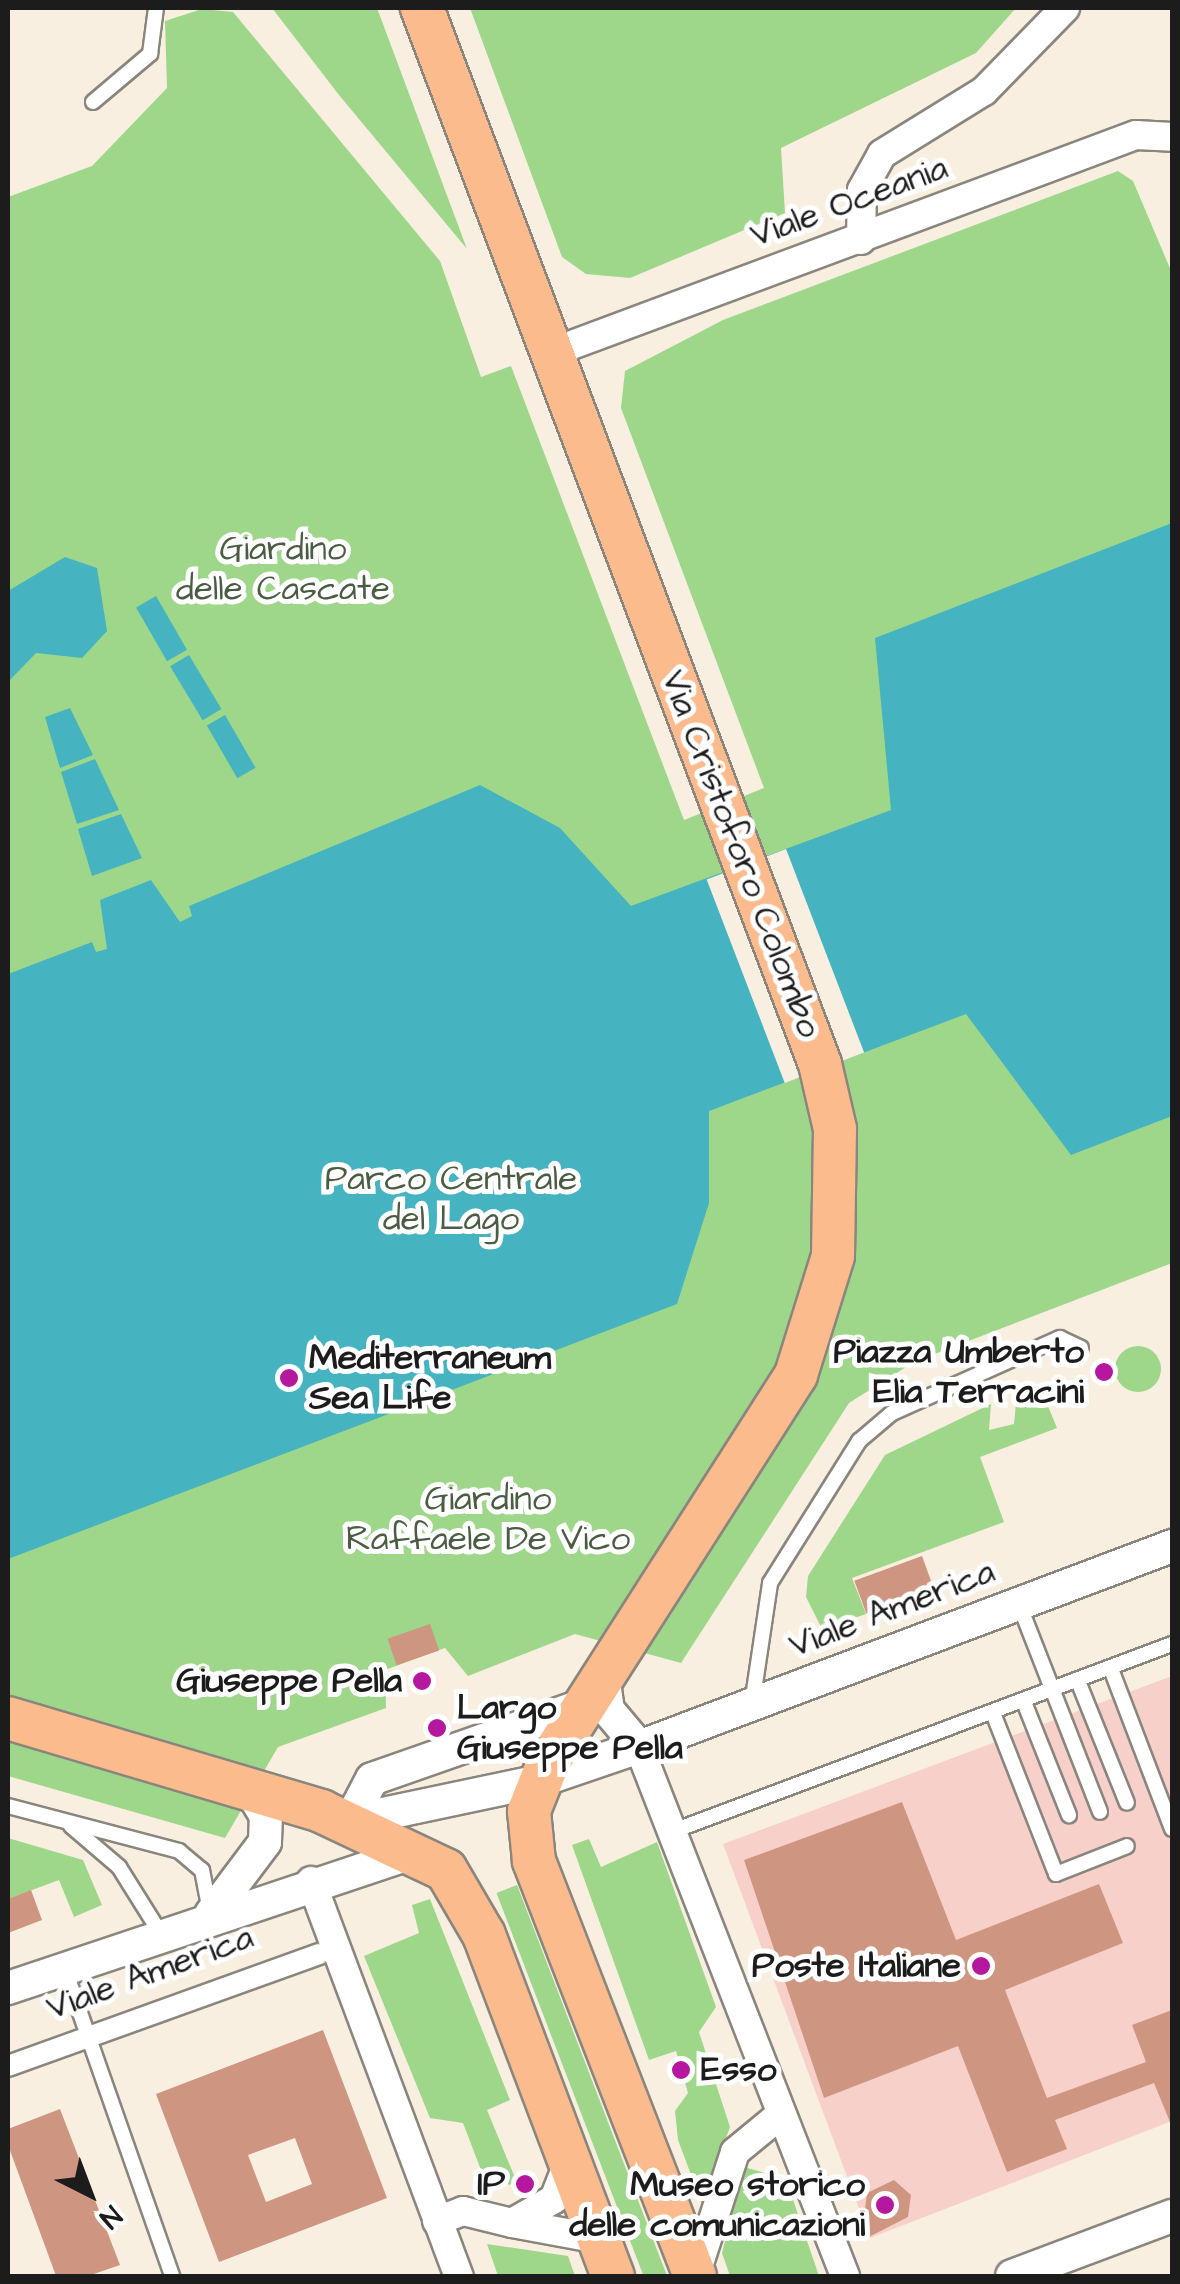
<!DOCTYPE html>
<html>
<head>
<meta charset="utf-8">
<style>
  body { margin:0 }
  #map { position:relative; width:1180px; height:2284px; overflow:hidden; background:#f8efe0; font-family:"Architects Daughter",sans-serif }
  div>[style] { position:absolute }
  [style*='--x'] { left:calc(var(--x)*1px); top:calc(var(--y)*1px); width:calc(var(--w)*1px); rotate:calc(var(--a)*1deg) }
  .built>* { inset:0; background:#f7d0ca }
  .green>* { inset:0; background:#9ed789; transform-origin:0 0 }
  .round { border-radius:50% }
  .water>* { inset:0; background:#46b3c1; transform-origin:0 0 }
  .pier>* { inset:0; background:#f8efe0; transform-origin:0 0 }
  .building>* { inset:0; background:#ce9681; transform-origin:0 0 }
  .roads { filter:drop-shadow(2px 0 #8a867e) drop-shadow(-2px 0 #8a867e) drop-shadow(0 2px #8a867e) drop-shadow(0 -2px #8a867e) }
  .service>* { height:14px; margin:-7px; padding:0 7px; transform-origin:7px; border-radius:7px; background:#fff }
  .pedestrian>* { height:20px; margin:-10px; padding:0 10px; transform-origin:10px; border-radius:10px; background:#fff }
  .minor>* { height:28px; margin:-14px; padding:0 14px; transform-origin:14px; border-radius:14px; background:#fff }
  .tertiary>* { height:32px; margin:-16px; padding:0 16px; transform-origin:16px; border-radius:16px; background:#fff }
  .primary>* { height:42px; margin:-21px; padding:0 21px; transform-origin:21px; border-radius:21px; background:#fbbb8d }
  .dots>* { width:28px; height:28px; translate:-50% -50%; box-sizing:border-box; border:5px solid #fff; border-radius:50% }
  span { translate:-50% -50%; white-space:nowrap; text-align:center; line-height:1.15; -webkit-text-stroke:10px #fff; paint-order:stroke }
  .street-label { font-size:35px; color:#1c1c1c }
  .park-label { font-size:35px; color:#4a5d42 }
  .poi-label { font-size:35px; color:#1c1c1c; font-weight:700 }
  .right { translate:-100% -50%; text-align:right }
  .left { translate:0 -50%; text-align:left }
  .frame { position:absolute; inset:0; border:10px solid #1c1c1c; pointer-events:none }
  .north { position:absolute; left:40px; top:2144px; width:100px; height:100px; -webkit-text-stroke:8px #fff; paint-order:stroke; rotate:138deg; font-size:28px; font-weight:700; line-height:40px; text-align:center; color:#1c1c1c }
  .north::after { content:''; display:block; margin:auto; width:35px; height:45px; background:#1c1c1c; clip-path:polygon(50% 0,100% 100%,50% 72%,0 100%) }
</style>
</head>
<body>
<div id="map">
  <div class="built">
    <div style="clip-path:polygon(1172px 1676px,1172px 2121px,870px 2238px,723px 1844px)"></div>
  </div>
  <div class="green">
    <div style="clip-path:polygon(272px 8px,377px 8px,467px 249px,339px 95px)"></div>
    <div style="clip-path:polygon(470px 8px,1016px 8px,976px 53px,781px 148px,785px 213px,630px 278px,586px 274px,562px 257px)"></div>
    <div style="clip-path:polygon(202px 9px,233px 12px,440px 261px,481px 377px,511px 366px,684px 820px,764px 788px,621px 408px,625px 371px,723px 320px,1118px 171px,1133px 181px,1172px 273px,1172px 1263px,914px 1362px,849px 1403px,681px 1663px,575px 1634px,468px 1676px,445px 1648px,385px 1670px,386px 1708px,278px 1747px,225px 1838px,8px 1776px,8px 197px,92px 166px,167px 88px,165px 21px)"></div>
    <div class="round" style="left:1115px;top:1346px;width:46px;height:46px"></div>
    <div style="clip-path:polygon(1043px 1394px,1057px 1428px,980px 1457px,1004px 1522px,852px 1578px,866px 1614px,822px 1629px,806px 1597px,808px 1576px,885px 1455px,991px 1404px,989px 1430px,1014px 1424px,1016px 1403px)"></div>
    <div style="clip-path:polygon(8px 1838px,83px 1860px,102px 1905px,74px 1917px,59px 1880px,8px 1899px)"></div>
    <div style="clip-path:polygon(589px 1839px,601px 1867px,657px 1842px,716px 2007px,699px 2032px,730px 2127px,702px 2204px,678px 2140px,675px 2111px,688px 2093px,676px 2051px,649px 2060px,572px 1845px)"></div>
    <div style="left:517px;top:1885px;width:418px;height:22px;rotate:69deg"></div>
    <div style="clip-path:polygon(430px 1899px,510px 2100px,487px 2110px,518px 2185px,486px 2183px,463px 2123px,430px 2118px,364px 1956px,419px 1933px,412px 1905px)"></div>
    <div style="clip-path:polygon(744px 2167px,786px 2179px,819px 2276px,730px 2276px,722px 2253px)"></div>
    <div style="clip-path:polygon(487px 2244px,568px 2256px,575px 2276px,498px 2276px)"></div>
  </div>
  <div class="water">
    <div style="clip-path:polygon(1172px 523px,1172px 1116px,1071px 1155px,966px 1014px,709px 1111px,709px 1203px,677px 1304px,8px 1559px,8px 974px,92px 942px,96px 952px,107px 949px,100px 900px,151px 880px,180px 922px,192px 916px,189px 906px,480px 785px,560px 828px,631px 906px,891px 810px,875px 638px)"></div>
    <div style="clip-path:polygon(65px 557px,97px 568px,107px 631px,82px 658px,36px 653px,8px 682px,8px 591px)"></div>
    <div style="left:156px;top:596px;width:62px;height:23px;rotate:60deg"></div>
    <div style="left:189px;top:655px;width:63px;height:22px;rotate:59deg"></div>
    <div style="clip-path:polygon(70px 708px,93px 755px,60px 768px,45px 717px)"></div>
    <div style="left:225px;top:715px;width:61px;height:21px;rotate:60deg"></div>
    <div style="clip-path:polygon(95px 759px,119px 810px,77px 824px,61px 772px)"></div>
    <div style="clip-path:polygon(121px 814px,142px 858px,92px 876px,78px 829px)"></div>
  </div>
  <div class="pier">
    <div style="left:786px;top:849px;width:218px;height:85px;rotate:69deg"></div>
  </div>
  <div class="building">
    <div style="left:922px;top:1556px;width:35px;height:72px;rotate:70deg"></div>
    <div style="left:430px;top:1624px;width:28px;height:45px;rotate:71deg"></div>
    <div style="clip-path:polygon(902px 1802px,956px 1940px,1099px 1884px,1123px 1943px,1005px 1990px,1047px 2098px,1146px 2062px,1132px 2025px,1172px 2010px,1172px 2127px,1154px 2083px,1055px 2120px,1067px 2149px,1007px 2172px,958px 2046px,824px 2098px,744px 1860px)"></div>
    <div style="clip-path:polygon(31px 1890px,42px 1920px,8px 1933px,8px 1899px)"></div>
    <div style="clip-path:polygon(evenodd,323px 2030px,387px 2198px,219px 2262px,156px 2094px,323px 2030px,295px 2138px,312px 2184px,266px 2202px,248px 2155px,295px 2138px)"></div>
    <div style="clip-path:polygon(60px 2109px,120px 2265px,88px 2276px,56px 2276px,8px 2145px,8px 2129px)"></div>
    <div style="clip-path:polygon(894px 2180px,911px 2195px,908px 2217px,861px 2241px,867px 2193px)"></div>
  </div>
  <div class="roads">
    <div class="service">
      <div style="--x:93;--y:102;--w:75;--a:-40.1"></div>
      <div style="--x:150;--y:54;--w:46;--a:-82.6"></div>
      <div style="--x:1019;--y:1604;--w:223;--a:68.7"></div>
      <div style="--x:1111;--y:1669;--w:171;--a:69.1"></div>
      <div style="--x:1078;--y:1681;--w:131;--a:68.1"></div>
      <div style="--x:1024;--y:1702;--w:122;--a:68.3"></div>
      <div style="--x:752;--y:1704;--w:122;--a:-81.5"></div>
      <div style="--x:770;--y:1583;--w:168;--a:-57.9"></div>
      <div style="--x:859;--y:1441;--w:43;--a:-40.3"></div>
      <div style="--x:892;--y:1413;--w:184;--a:-24.1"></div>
      <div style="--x:1060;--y:1338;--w:23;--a:25"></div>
      <div style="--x:993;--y:1713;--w:173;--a:68.6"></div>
      <div style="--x:1056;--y:1874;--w:76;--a:-21.5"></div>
      <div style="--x:8;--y:1806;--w:177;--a:14.7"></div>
      <div style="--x:179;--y:1851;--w:30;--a:40"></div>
      <div style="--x:202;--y:1870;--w:37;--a:79"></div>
      <div style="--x:71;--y:1826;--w:63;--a:40.5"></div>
      <div style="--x:119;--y:1867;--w:79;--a:57.9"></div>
      <div style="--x:676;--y:1830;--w:530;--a:-20.56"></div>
      <div style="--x:64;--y:1967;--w:327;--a:70.7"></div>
    </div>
    <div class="pedestrian">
      <div style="--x:8;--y:2066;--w:331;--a:-19.8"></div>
    </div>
    <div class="minor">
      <div style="--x:861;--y:240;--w:50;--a:-88.9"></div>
      <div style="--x:862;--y:190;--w:41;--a:-60.9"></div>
      <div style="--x:882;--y:154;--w:120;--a:-31.7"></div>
      <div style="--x:984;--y:91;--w:116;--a:-45.7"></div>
      <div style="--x:553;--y:352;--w:622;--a:-20.42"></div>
      <div style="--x:1136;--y:135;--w:36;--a:3"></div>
      <div style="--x:639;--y:1747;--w:568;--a:68.72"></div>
      <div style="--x:311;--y:1881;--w:422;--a:69.5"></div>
      <div style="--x:569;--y:2161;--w:41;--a:111.5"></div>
      <div style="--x:554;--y:2199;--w:48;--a:150.3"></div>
      <div style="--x:512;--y:2223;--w:88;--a:10.4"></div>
      <div style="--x:437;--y:2221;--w:28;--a:-21"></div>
      <div style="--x:463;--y:2211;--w:50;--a:13.8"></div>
      <div style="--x:695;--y:2276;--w:130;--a:-72.1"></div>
      <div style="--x:735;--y:2152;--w:58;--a:-39.4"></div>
    </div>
    <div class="tertiary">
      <div style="--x:604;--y:1682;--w:28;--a:82"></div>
      <div style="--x:608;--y:1710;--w:48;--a:50"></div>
      <div style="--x:350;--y:1821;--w:193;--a:-11.9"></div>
      <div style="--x:539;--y:1781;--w:106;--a:-18.8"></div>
      <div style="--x:639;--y:1747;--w:570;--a:-20.66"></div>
      <div style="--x:350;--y:1821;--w:47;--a:-62.4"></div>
      <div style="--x:372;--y:1779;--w:230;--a:-19.3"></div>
      <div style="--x:211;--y:1914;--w:90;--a:-53.1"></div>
      <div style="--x:265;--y:1842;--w:26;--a:-88"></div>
      <div style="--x:266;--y:1816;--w:33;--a:-121"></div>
      <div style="--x:8;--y:1988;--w:429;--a:-18.5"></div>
      <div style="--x:1012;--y:2276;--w:171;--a:-20.6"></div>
    </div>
    <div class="primary">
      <div style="--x:422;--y:8;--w:1129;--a:69.35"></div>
      <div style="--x:820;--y:1064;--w:67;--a:77"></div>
      <div style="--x:835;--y:1129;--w:127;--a:90.9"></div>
      <div style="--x:833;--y:1256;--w:125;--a:107.3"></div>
      <div style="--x:796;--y:1375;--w:460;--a:122.6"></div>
      <div style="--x:548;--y:1763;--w:52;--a:111.6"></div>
      <div style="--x:529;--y:1811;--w:50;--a:84.3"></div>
      <div style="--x:534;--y:1861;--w:445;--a:68.8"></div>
      <div style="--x:8;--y:1718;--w:327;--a:16.5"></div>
      <div style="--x:321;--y:1811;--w:138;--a:25.3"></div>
      <div style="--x:446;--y:1870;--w:75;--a:59.7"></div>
      <div style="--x:484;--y:1935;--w:365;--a:69.3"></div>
    </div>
  </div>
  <div class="dots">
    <div style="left:1104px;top:1372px;background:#b5179e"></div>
    <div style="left:289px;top:1378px;background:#b5179e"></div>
    <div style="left:422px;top:1681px;background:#b5179e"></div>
    <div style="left:437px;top:1728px;background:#b5179e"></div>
    <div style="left:981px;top:1966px;background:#b5179e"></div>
    <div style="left:681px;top:2070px;background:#b5179e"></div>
    <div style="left:525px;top:2184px;background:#b5179e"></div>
    <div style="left:885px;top:2205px;background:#b5179e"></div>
  </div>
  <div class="street-label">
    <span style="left:849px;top:202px;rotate:-20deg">Viale Oceania</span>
    <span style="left:741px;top:854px;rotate:69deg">Via Cristoforo Colombo</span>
    <span style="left:892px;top:1609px;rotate:-21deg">Viale America</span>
    <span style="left:150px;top:1973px;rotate:-20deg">Viale America</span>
  </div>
  <div class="park-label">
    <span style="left:283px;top:569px">Giardino<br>delle Cascate</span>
    <span style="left:451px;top:1199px">Parco Centrale<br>del Lago</span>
    <span style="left:488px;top:1519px">Giardino<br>Raffaele De Vico</span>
  </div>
  <div class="poi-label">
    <span class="right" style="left:1084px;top:1372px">Piazza Umberto<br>Elia Terracini</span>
    <span class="left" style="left:309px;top:1378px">Mediterraneum<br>Sea Life</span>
    <span class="right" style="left:402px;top:1681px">Giuseppe Pella</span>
    <span class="left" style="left:457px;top:1728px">Largo<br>Giuseppe Pella</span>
    <span class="right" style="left:961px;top:1966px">Poste Italiane</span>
    <span class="left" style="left:701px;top:2070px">Esso</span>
    <span class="right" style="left:505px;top:2184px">IP</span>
    <span class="right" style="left:865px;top:2205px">Museo storico<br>delle comunicazioni</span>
  </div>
  <div class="frame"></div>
  <div class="north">N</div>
</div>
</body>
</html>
